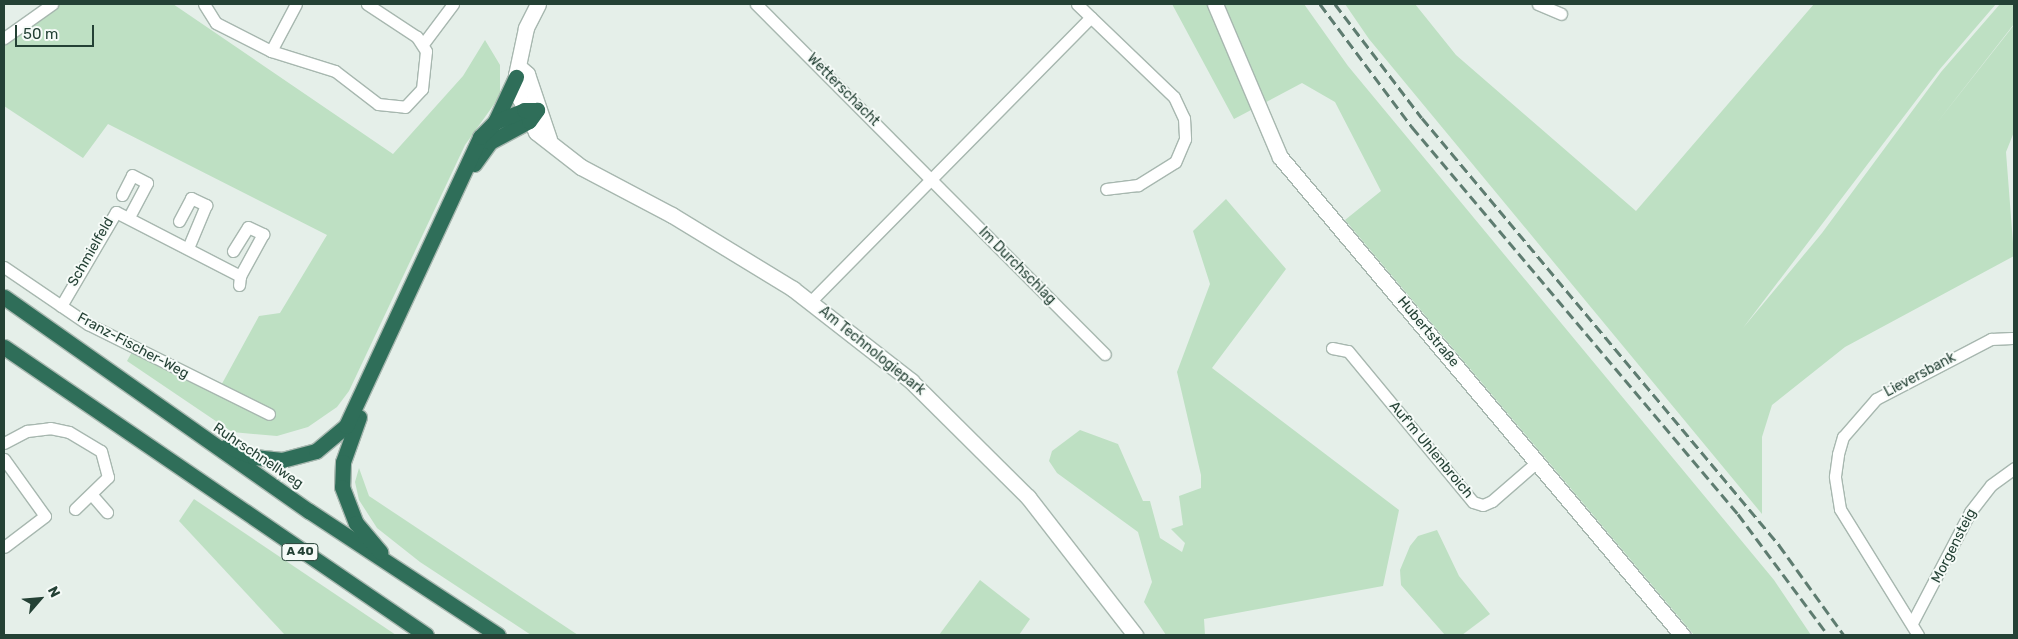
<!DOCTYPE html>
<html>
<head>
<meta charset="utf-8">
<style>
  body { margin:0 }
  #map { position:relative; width:2018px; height:639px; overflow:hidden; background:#e5efe9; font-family:Rubik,sans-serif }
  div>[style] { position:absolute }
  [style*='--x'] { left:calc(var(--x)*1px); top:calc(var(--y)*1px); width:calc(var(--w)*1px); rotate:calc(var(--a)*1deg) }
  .green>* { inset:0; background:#bee0c3 }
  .roads { filter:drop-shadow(1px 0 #a7b7af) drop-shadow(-1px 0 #a7b7af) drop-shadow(0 1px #a7b7af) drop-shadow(0 -1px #a7b7af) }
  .street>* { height:11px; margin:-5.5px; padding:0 5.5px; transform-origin:5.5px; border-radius:5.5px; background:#fff }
  .secondary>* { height:15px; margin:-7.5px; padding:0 7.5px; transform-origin:7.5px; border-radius:7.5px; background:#fff }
  .highway>* { height:15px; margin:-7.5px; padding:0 7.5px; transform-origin:7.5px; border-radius:7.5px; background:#2f6e59 }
  .rail>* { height:3px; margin-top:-1.5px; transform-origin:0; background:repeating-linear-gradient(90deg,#5e7c70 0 10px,transparent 0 15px) }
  span { translate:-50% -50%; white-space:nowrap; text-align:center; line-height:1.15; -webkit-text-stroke:4px #f6fbf8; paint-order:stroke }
  .shield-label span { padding:1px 4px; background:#f6fbf8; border:1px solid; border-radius:4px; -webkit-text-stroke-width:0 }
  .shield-label { font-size:12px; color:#244135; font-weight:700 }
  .street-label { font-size:14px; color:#244135 }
  .frame { position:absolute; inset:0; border:5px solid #244135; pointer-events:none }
  .north { position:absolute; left:15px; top:574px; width:50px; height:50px; -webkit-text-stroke:4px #f6fbf8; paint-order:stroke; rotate:63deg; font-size:14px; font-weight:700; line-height:20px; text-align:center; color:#244135 }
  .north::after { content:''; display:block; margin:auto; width:18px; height:22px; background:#244135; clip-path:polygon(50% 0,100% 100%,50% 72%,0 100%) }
  .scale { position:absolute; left:15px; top:25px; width:79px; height:22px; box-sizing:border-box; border:2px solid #244135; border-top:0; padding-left:6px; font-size:15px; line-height:18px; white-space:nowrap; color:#244135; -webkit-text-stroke:4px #f6fbf8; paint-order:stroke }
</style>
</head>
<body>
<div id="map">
  <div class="green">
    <div style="clip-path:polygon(60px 4px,173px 4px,393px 154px,463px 76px,485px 40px,500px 65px,500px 96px,465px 145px,349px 391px,337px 407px,308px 427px,277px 436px,232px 432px,127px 361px,133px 350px,218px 391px,259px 316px,280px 313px,327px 235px,108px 124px,83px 158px,4px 106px,4px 45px)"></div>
    <div style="clip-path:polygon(1172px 4px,1304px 4px,1348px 66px,1774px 580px,1811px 635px,1694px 635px,1345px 220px,1381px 191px,1335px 102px,1302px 83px,1234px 119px)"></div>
    <div style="clip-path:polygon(1345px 4px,1415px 4px,1456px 55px,1636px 211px,1814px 4px,1996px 4px,1940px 69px,1743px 328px,1822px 233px,1941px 72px,2000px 4px,2014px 4px,2014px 24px,1936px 124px,2014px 25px,2014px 132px,2006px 152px,2014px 256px,1845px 347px,1772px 405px,1762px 437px,1762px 514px,1369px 39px)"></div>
    <div style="clip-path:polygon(1226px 199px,1286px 269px,1212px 368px,1399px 510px,1383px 586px,1204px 619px,1205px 635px,1166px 635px,1144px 602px,1152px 582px,1138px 532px,1057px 473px,1049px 461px,1052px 451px,1080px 430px,1118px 444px,1143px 501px,1150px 501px,1160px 538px,1182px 552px,1185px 543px,1171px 529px,1183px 525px,1179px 496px,1201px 488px,1201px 475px,1177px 372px,1210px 284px,1193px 231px)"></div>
    <div style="clip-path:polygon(359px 468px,369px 496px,578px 635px,531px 635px,420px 562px,377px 528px,359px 500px,355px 482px)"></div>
    <div style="clip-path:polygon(194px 499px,396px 635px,285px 635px,179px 521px)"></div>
    <div style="clip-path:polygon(1437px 530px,1459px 576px,1490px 614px,1462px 635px,1445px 635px,1401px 585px,1400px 570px,1410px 546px,1418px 536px)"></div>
    <div style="clip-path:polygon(980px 580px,1030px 619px,1019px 635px,939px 635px)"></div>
  </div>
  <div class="roads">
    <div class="street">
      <div style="--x:204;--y:4;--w:22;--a:58"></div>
      <div style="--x:216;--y:23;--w:62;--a:27"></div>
      <div style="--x:271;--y:51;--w:67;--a:17.4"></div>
      <div style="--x:335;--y:71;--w:54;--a:37.5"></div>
      <div style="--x:378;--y:104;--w:27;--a:6"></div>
      <div style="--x:405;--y:107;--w:25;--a:-47"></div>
      <div style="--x:422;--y:89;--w:38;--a:-84"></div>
      <div style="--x:426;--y:51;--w:17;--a:-123"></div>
      <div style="--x:417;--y:37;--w:60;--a:-146.6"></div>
      <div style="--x:756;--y:4;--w:494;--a:45.1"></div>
      <div style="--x:1077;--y:4;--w:134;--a:43.8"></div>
      <div style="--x:1174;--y:97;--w:23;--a:65"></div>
      <div style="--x:1184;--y:118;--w:21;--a:87"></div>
      <div style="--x:1185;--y:139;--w:25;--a:113"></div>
      <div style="--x:1175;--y:162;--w:44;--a:148.1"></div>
      <div style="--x:1138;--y:185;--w:32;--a:173"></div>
      <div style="--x:1538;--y:4;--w:25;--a:23"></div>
      <div style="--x:4;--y:38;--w:59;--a:-35.3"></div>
      <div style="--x:423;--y:44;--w:50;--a:-53.1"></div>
      <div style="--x:271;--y:51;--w:53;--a:-62"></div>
      <div style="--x:122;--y:195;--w:22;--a:-63"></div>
      <div style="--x:132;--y:175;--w:17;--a:28"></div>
      <div style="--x:147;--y:183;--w:38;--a:118"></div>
      <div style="--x:179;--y:221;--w:26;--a:-62"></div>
      <div style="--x:191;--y:198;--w:17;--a:25"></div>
      <div style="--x:206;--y:205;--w:47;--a:112.7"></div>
      <div style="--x:233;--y:251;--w:28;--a:-58"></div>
      <div style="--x:248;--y:227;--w:17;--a:25"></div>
      <div style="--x:263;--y:234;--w:48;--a:118.7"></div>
      <div style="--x:4;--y:267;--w:102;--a:34.2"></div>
      <div style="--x:88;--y:324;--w:202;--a:26.4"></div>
      <div style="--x:810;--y:302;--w:400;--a:-45.4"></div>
      <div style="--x:61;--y:306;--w:109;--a:-59.7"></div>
      <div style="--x:116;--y:212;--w:140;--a:27.3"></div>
      <div style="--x:240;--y:276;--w:9;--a:96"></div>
      <div style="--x:1332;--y:348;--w:16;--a:11"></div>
      <div style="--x:1348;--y:351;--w:196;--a:50.4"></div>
      <div style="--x:1473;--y:502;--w:10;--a:17"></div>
      <div style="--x:1483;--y:505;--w:10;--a:-24"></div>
      <div style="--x:1492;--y:501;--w:60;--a:-40.9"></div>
      <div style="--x:4;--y:443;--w:26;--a:-28"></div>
      <div style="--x:27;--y:431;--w:23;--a:-7"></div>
      <div style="--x:50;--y:428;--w:19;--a:12"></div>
      <div style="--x:69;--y:432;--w:37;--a:31"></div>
      <div style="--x:101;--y:451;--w:27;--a:75"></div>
      <div style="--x:108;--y:477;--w:46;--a:135.9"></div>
      <div style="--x:4;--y:459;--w:70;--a:54.3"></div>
      <div style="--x:45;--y:516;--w:51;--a:142.9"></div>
      <div style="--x:92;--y:495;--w:23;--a:49"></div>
      <div style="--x:1912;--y:623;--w:125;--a:-62.4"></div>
      <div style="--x:1970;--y:512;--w:34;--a:-52"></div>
      <div style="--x:1991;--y:485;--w:29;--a:-36"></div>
      <div style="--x:1918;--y:635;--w:148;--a:-121.8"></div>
      <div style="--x:1840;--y:509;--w:33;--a:-99"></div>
      <div style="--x:1835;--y:476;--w:22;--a:-82"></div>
      <div style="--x:1838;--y:454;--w:18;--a:-74"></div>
      <div style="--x:1843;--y:437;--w:50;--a:-49"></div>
      <div style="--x:1876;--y:399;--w:130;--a:-27.6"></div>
      <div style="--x:1991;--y:339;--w:21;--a:-3"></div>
    </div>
    <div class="secondary">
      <div style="--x:538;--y:4;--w:27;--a:117"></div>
      <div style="--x:526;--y:28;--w:48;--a:102"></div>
      <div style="--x:516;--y:75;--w:24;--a:81"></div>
      <div style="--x:520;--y:99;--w:37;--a:64"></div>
      <div style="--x:536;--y:132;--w:57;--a:37.9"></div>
      <div style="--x:581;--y:167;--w:103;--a:27.8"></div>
      <div style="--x:672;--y:215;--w:142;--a:31.4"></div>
      <div style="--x:793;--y:289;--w:150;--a:37.9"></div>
      <div style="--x:911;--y:381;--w:165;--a:44.8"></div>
      <div style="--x:1028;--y:497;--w:175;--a:52.2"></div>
      <div style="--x:1215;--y:4;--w:166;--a:67"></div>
      <div style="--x:1280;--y:157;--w:625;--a:49.94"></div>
      <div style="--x:519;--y:67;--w:11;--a:41"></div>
      <div style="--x:527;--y:74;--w:69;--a:71.3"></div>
    </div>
    <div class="highway">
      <div style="--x:495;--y:122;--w:50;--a:-65"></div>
      <div style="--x:474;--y:164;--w:27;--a:-54"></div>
      <div style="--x:490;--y:142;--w:44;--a:-28.3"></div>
      <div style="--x:529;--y:121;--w:14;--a:-54"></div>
      <div style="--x:4;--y:297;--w:373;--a:35.1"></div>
      <div style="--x:309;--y:511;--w:226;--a:33.3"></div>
      <div style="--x:4;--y:347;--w:511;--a:34.31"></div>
      <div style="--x:359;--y:417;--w:48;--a:109.6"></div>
      <div style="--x:343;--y:462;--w:25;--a:92"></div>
      <div style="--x:342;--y:487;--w:39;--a:69"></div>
      <div style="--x:356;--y:523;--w:38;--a:50"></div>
      <div style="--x:227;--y:446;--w:29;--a:22"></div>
      <div style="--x:254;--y:457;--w:28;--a:6"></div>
      <div style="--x:282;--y:460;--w:35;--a:-15"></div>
      <div style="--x:316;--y:451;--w:39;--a:-40"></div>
      <div style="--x:346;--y:426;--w:319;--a:-65.1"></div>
      <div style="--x:480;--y:137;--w:21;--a:-45"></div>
      <div style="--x:495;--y:122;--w:31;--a:-22"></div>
      <div style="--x:524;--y:110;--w:13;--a:0"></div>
    </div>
  </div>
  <div class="rail">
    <div style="--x:1320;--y:4;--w:154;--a:53.2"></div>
    <div style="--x:1412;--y:127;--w:506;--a:49.89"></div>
    <div style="--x:1738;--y:514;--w:151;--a:53.4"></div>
    <div style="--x:1335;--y:4;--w:143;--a:52.7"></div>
    <div style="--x:1422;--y:118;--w:557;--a:50.1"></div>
    <div style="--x:1779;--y:545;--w:111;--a:54.2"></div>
  </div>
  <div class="shield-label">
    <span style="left:300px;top:552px">A 40</span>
  </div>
  <div class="street-label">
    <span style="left:843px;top:90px;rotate:45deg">Wetterschacht</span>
    <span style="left:91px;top:252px;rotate:-60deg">Schmielfeld</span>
    <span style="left:1017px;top:266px;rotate:45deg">Im Durchschlag</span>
    <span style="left:1428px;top:332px;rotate:50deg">Hubertstraße</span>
    <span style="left:133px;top:346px;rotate:28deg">Franz-Fischer-Weg</span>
    <span style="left:872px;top:351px;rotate:39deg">Am Technologiepark</span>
    <span style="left:1920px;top:375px;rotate:-28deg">Lieversbank</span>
    <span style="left:1431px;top:450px;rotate:50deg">Auf'm Uhlenbroich</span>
    <span style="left:258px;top:456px;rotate:34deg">Ruhrschnellweg</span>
    <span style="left:1954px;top:546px;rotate:-63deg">Morgensteig</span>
  </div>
  <div class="frame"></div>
  <div class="north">N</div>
  <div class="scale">50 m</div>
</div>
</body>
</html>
